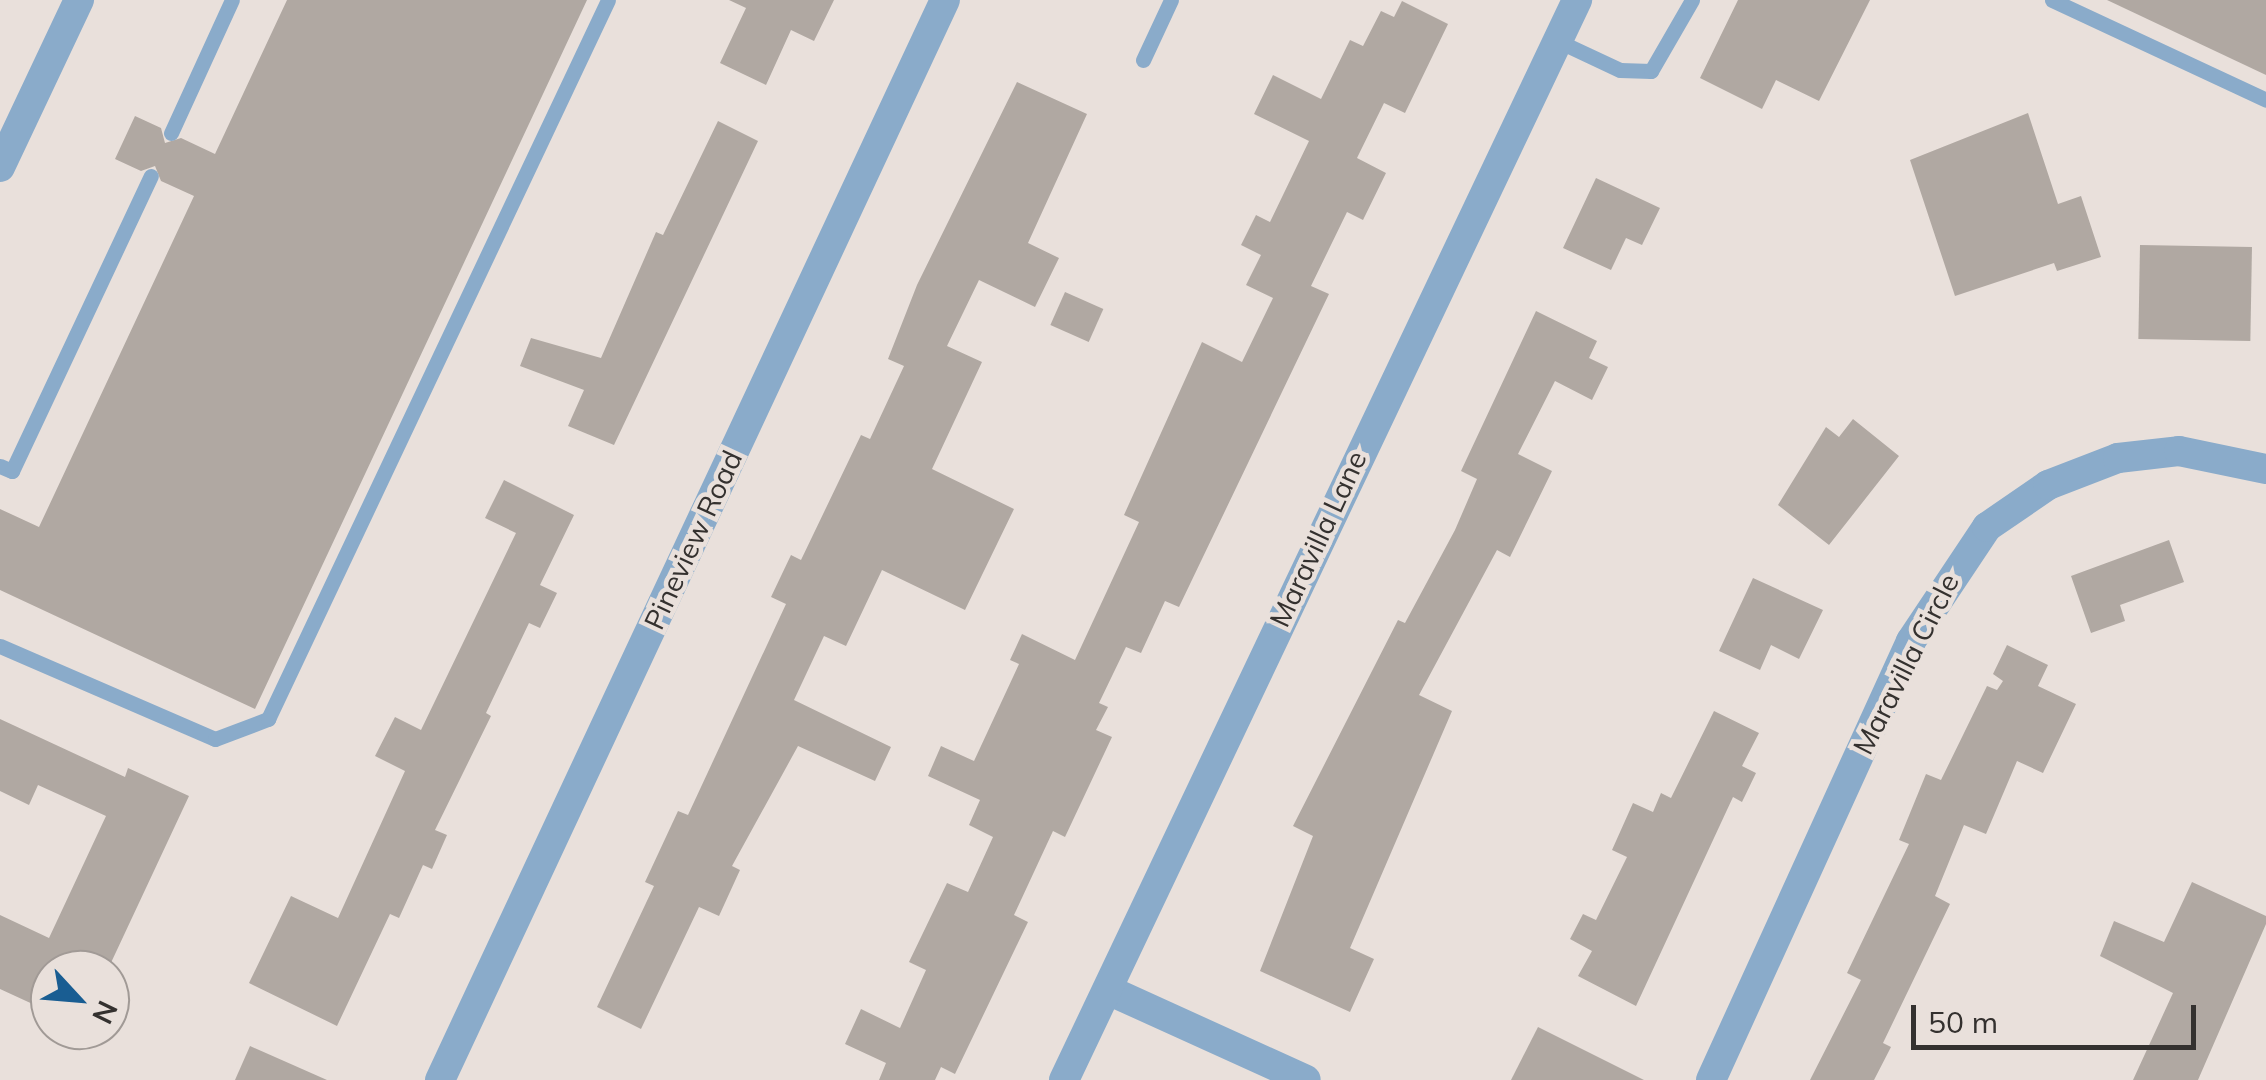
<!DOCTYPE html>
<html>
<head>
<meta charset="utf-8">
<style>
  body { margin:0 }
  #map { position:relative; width:2266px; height:1080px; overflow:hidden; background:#e9e0db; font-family:Mulish,sans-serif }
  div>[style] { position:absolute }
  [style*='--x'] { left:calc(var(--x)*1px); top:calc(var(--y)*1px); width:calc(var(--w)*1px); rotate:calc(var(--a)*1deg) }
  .building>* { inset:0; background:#b0a8a2; transform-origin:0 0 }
  .lane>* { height:15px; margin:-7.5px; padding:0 7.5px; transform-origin:7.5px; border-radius:7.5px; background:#8aabca }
  .street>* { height:30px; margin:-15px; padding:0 15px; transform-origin:15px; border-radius:15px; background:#8aabca }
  span { translate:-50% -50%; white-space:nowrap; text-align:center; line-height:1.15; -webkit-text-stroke:9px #e9e0db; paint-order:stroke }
  .street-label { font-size:28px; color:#34312f }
  .north { position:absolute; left:30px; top:950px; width:100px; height:100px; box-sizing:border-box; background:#e9e0db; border:2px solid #a19a96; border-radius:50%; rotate:116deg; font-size:28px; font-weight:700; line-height:40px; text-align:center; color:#34312f }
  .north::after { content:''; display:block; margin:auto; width:35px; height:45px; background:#195d92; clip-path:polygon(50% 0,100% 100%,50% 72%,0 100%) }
  .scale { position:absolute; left:1911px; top:1005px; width:285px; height:45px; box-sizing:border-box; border:5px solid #34312f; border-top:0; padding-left:12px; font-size:30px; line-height:35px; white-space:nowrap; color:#34312f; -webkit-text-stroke:8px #e9e0db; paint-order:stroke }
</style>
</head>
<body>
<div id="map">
  <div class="building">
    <div style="clip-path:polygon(287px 0,587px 0,255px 709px,0 590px,0 509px,39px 527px,194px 196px,161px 181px,155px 166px,141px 171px,115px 159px,135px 116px,161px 128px,165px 143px,181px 138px,215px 154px)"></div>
    <div style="clip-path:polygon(729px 0,834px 0,814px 41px,791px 30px,766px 85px,720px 63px,746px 8px)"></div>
    <div style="clip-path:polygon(1738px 0,1870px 0,1819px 101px,1776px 80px,1762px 109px,1700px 78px)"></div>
    <div style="clip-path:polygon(2107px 0,2266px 0,2266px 75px)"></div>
    <div style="clip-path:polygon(1402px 1px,1448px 24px,1405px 113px,1384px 103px,1357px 158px,1386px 173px,1363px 220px,1347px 212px,1311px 286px,1329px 294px,1179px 607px,1165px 601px,1141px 653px,1126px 647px,1099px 703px,1108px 707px,1096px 730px,1112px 737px,1065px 837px,1053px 831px,1014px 915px,1028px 922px,955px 1074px,941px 1067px,935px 1080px,879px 1080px,886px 1063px,845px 1044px,861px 1009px,900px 1028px,926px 970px,909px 962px,947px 883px,968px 892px,993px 837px,969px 825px,980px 800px,928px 776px,941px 746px,974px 761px,1019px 664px,1010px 660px,1022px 634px,1075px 660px,1139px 522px,1124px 515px,1202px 342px,1242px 362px,1273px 298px,1246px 285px,1261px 255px,1241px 245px,1256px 215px,1270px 222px,1309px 141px,1254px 114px,1273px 75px,1321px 99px,1350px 40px,1363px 46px,1381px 11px,1394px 17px)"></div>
    <div style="clip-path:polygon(1017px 82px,1087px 114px,1028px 243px,1059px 258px,1035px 307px,979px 280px,947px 346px,982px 362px,932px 469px,1014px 509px,965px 610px,882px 570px,846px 646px,824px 636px,794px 700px,891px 747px,875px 781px,798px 746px,732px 866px,740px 870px,719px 916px,699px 907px,641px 1029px,597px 1007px,654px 886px,645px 882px,678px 811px,688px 815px,786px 604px,771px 597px,791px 555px,801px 560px,861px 435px,870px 439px,904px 366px,888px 359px,917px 285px)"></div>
    <div style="clip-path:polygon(2028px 113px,2058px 204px,2081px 196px,2101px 257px,2057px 271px,2054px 263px,1955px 296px,1910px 160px)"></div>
    <div style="clip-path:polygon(718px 121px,758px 141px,614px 445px,568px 426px,584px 390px,520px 366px,531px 338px,601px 358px,656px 232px,663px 235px)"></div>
    <div style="clip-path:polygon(1596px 178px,1660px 208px,1642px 245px,1626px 238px,1611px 270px,1563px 248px)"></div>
    <div style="left:2140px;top:245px;width:112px;height:94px;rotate:1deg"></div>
    <div style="left:1065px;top:292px;width:42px;height:36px;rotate:24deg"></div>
    <div style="clip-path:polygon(1536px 311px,1597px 341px,1589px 358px,1608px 367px,1592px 400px,1555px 381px,1518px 454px,1552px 471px,1510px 557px,1497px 550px,1419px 695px,1452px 711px,1350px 948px,1374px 959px,1350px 1012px,1260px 971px,1313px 836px,1293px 826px,1398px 620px,1405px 623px,1455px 530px,1477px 479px,1461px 471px)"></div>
    <div style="clip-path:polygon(1853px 419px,1899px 456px,1829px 545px,1778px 505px,1826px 427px,1839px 437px)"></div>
    <div style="clip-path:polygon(504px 480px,574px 515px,540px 585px,557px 593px,540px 628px,529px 623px,486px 713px,491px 716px,435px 830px,447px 835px,432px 869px,423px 865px,399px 918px,390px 914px,337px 1026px,249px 983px,291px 896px,338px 918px,405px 771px,375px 756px,395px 717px,421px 730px,516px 533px,485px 518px)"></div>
    <div style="clip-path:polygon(2169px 540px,2184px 582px,2120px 605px,2125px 621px,2091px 633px,2071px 576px)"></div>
    <div style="clip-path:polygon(1753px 578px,1823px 610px,1799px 659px,1771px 645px,1760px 670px,1719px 651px)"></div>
    <div style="clip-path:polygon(2007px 645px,2048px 665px,2038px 686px,2076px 704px,2043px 773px,2017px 761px,1986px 834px,1964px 825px,1935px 896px,1950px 904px,1883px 1043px,1891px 1047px,1874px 1080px,1810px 1080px,1861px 980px,1847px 973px,1909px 844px,1899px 840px,1926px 774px,1941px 780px,1987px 686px,1997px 690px,2003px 681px,1993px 674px)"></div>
    <div style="clip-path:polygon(1714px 711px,1759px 733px,1742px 766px,1756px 773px,1742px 802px,1733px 797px,1636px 1006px,1578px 976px,1592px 951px,1570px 939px,1583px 914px,1596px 920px,1627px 857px,1612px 850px,1633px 803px,1653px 812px,1661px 793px,1671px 798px)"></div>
    <div style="clip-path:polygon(0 719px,125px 777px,128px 768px,189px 796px,109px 967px,116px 970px,50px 970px,50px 1012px,0 989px,0 915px,49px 938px,106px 816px,38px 785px,29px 805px,0 791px)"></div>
    <div style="clip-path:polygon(2192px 882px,2266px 916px,2266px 924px,2198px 1080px,2133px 1080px,2173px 993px,2100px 956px,2114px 921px,2164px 942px)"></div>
    <div style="clip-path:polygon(1538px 1027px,1644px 1080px,1511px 1080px)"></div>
    <div style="clip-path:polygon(250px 1046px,327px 1080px,235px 1080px)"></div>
  </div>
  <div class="lane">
    <div style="--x:2052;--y:0;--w:236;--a:25"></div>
    <div style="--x:1558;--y:41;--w:68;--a:25.1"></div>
    <div style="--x:1620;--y:70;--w:31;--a:2"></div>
    <div style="--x:1651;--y:71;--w:82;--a:-60"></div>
    <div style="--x:1143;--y:60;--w:66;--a:-65"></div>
    <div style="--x:171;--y:133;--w:146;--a:-65.4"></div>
    <div style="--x:0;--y:466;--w:13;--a:23"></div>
    <div style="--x:12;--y:471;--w:326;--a:-64.8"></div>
    <div style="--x:0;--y:646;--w:234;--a:23.4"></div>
    <div style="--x:215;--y:739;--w:57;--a:-20.7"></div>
    <div style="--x:268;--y:719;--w:795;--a:-64.69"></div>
  </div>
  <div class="street">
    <div style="--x:0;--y:167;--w:185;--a:-64.7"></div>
    <div style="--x:1108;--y:990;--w:217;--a:24.4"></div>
    <div style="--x:440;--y:1080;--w:1192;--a:-64.94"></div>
    <div style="--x:1064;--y:1080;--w:1196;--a:-64.59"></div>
    <div style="--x:1711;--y:1080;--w:482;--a:-65.5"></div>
    <div style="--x:1911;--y:641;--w:137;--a:-56.3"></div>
    <div style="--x:1987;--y:527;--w:74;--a:-34.5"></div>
    <div style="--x:2048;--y:485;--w:75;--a:-21.1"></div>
    <div style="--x:2118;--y:458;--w:61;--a:-6.5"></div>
    <div style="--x:2179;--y:451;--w:89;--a:11.7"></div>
  </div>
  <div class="street-label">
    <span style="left:1318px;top:539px;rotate:-65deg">Maravilla Lane</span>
    <span style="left:693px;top:540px;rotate:-65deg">Pineview Road</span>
    <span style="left:1906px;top:664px;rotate:-63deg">Maravilla Circle</span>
  </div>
  <div class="north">N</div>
  <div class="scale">50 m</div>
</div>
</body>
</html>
